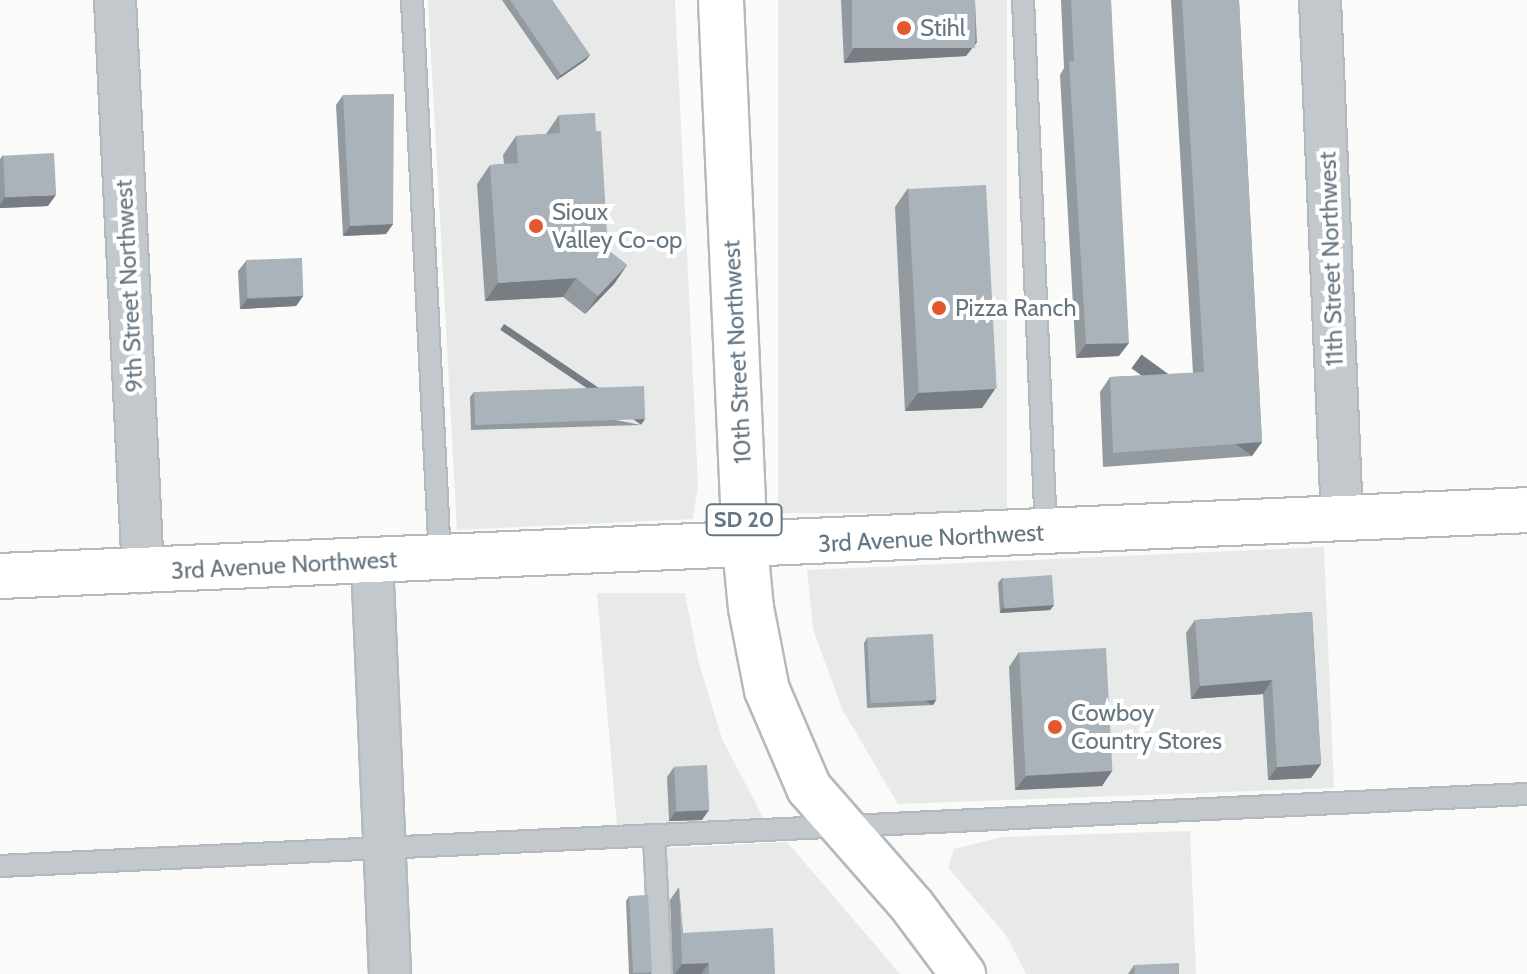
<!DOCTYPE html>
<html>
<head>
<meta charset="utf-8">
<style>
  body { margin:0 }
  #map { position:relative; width:1527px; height:974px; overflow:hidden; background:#fafaf8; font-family:Cabin,sans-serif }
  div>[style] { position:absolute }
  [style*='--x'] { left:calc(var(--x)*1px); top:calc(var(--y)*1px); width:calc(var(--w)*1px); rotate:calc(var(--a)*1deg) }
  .built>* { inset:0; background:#e8e9e9; transform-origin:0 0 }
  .roads { filter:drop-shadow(2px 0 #b3babf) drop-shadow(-2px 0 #b3babf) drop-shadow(0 2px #b3babf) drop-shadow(0 -2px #b3babf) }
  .lane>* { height:20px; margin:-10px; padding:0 10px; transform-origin:10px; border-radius:10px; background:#c3c8cc }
  .street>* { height:40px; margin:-20px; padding:0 20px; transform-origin:20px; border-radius:20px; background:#c3c8cc }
  .secondary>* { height:44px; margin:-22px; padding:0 22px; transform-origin:22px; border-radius:22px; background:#fff }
  .primary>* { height:44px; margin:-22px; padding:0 22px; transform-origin:22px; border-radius:22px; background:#fff }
  .wall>* { inset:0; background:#929a9f }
  .shaded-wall>* { inset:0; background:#777d82; transform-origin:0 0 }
  .building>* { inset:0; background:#aab3b9; transform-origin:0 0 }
  .dots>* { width:22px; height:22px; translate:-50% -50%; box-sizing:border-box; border:4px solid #fff; border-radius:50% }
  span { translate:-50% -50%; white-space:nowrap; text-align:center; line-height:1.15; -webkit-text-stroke:8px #fff; paint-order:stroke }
  .shield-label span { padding:2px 6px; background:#fff; border:2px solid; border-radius:6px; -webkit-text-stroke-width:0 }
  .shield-label { font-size:22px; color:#657683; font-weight:700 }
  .poi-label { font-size:24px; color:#657683 }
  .left { translate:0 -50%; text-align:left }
  .street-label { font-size:24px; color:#657683 }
</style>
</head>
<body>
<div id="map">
  <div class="built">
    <div style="clip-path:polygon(428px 0,675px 0,698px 485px,693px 519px,457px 530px)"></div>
    <div style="left:778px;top:0;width:229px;height:513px"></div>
    <div style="clip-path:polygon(1324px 547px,1334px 788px,898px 804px,842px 709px,813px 629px,807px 570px)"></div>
    <div style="clip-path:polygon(597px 593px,685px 593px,698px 660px,722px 739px,765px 821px,617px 826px)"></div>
    <div style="clip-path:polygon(1190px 831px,1196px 974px,1026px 974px,1006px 935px,948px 868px,954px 849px,1002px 837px)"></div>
    <div style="clip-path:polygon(787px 842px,900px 974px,673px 974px,667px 848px)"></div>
  </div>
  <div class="roads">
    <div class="lane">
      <div style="--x:412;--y:0;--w:559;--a:87.13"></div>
      <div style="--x:1023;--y:0;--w:532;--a:87.52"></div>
      <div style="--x:654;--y:836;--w:138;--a:87.1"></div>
      <div style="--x:0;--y:866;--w:1529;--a:-2.7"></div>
    </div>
    <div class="street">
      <div style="--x:115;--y:0;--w:573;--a:87.2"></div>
      <div style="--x:1320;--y:0;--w:518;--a:87.57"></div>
      <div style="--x:372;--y:561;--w:413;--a:87.5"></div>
    </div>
    <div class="secondary">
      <div style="--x:0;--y:576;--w:1528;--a:-2.47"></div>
    </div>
    <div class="primary">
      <div style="--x:721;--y:0;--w:548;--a:87.49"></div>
      <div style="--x:745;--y:547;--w:61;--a:84.4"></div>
      <div style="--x:751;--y:608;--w:84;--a:79"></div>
      <div style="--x:767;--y:690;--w:107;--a:66.8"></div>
      <div style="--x:809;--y:788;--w:158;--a:48.8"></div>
      <div style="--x:913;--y:907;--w:84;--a:53.3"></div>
    </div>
  </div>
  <div class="wall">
    <div style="clip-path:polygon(502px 0,552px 0,590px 55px,586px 60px,557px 80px)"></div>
    <div style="clip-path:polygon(841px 0,975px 0,977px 42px,966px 56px,844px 63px)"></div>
    <div style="clip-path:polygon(1061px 0,1111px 0,1119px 356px,1076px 358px,1060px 75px,1064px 68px)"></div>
    <div style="clip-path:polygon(1171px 0,1239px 0,1262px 442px,1252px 456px,1103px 467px,1100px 392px,1110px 377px,1193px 373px)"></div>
    <div style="clip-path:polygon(343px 95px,393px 224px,386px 234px,343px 236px,336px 105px)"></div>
    <div style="clip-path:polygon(559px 115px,608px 250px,627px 265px,614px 284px,585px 314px,563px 297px,485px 301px,477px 184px,490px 165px,504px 164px,503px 155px,516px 136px,546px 134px)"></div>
    <div style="clip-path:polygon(3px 155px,48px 206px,0 208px,0 159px)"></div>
    <div style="clip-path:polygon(908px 188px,995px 389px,982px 408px,905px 411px,895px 207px)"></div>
    <div style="clip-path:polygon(246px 261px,303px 296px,296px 306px,240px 309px,238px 271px)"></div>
    <div style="clip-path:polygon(474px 392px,641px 425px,471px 430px,470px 397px)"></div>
    <div style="clip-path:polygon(1002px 578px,1054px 605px,1050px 610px,1000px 613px,998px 583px)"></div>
    <div style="clip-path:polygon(1312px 612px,1321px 764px,1311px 778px,1268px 780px,1263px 694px,1191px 699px,1186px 633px,1195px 620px)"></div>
    <div style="clip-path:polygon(867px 638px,936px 700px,933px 705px,867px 708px,864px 643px)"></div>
    <div style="clip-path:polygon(1019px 652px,1112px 771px,1102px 786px,1015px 790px,1009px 667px)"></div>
    <div style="clip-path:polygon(674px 767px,702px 820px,669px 821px,667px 777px)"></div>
    <div style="clip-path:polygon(679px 887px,683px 933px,775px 974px,673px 974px,670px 900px)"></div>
    <div style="clip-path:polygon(629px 896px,652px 972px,651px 974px,629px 974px,626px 901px)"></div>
    <div style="clip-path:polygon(1134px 965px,1179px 974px,1128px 974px)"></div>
  </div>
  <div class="shaded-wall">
    <div style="clip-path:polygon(977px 42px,966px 56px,844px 63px,854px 48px)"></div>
    <div style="clip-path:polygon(590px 55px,586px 60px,557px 80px,561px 75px)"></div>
    <div style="clip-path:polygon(56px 195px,48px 206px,0 208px,0 204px,5px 197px)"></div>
    <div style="clip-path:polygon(393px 224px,386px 234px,343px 236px,350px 226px)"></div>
    <div style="clip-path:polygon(627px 265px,614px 284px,585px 314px,598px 296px)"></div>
    <div style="clip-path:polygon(576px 278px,563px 297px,485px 301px,498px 283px)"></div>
    <div style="clip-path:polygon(303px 296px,296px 306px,240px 309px,247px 299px)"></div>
    <div style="clip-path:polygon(1129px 343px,1119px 356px,1076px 358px,1086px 344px)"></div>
    <div style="clip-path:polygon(995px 389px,982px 408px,905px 411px,918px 393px)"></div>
    <div style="left:645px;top:419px;width:7px;height:170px;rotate:124deg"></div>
    <div style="left:1262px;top:442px;width:17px;height:149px;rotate:126deg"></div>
    <div style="clip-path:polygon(1054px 605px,1050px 610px,1000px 613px,1003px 607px)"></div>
    <div style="clip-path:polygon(1272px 680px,1263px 694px,1191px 699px,1200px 686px)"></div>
    <div style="left:936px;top:700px;width:6px;height:65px;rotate:121deg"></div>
    <div style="clip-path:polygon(1321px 764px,1311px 778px,1268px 780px,1277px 767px)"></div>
    <div style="clip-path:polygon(1112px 771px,1102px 786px,1015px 790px,1026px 776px)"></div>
    <div style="clip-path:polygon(709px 810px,702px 820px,669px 821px,676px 811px)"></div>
    <div style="clip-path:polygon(709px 963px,701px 974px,675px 974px,682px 964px)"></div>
  </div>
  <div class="building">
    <div style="clip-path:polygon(510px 0,552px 0,590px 55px,561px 75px)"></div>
    <div style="left:852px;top:0;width:123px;height:48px"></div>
    <div style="clip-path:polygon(1071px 0,1111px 0,1129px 343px,1086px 344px,1069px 61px,1074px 61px)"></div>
    <div style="clip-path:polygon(1182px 0,1239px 0,1262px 442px,1113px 453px,1110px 377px,1204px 372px)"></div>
    <div style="clip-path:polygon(394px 94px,393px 224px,350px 226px,343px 95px)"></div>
    <div style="clip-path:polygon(595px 113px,596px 131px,601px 131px,608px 250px,627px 265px,598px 296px,576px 278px,498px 283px,490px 165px,518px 163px,516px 136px,560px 133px,559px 115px)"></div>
    <div style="left:54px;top:153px;width:42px;height:51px;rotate:87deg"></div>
    <div style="left:986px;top:185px;width:204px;height:78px;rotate:87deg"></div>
    <div style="left:302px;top:258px;width:38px;height:56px;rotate:88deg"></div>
    <div style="left:644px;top:386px;width:33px;height:170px;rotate:88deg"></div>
    <div style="left:1052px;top:575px;width:30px;height:50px;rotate:86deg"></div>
    <div style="clip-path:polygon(1312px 612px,1321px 764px,1277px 767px,1272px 680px,1200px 686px,1195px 620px)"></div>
    <div style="left:933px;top:634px;width:66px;height:66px;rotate:87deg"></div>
    <div style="left:1106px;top:648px;width:123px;height:87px;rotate:87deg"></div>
    <div style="left:707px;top:765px;width:45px;height:33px;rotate:87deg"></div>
    <div style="clip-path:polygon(679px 887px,683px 933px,773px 928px,775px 974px,709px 974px,709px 963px,682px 964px)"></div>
    <div style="left:648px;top:895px;width:77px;height:19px;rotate:87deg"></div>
    <div style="clip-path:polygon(1179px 963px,1179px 974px,1135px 974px,1134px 965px)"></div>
  </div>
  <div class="dots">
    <div style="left:904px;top:28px;background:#e4572e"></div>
    <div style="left:536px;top:226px;background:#e4572e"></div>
    <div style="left:939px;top:308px;background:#e4572e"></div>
    <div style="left:1055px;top:727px;background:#e4572e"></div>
  </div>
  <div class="shield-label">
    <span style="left:744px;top:520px">SD 20</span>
  </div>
  <div class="poi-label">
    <span class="left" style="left:920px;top:28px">Stihl</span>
    <span class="left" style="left:552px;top:226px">Sioux<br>Valley Co-op</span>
    <span class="left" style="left:955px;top:308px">Pizza Ranch</span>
    <span class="left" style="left:1071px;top:727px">Cowboy<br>Country Stores</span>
  </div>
  <div class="street-label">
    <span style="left:1331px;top:259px;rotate:-92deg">11th Street Northwest</span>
    <span style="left:129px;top:286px;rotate:-93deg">9th Street Northwest</span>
    <span style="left:737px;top:352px;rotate:-93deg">10th Street Northwest</span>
    <span style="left:931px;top:538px;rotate:-3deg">3rd Avenue Northwest</span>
    <span style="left:284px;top:565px;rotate:-3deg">3rd Avenue Northwest</span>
  </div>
</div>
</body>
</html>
